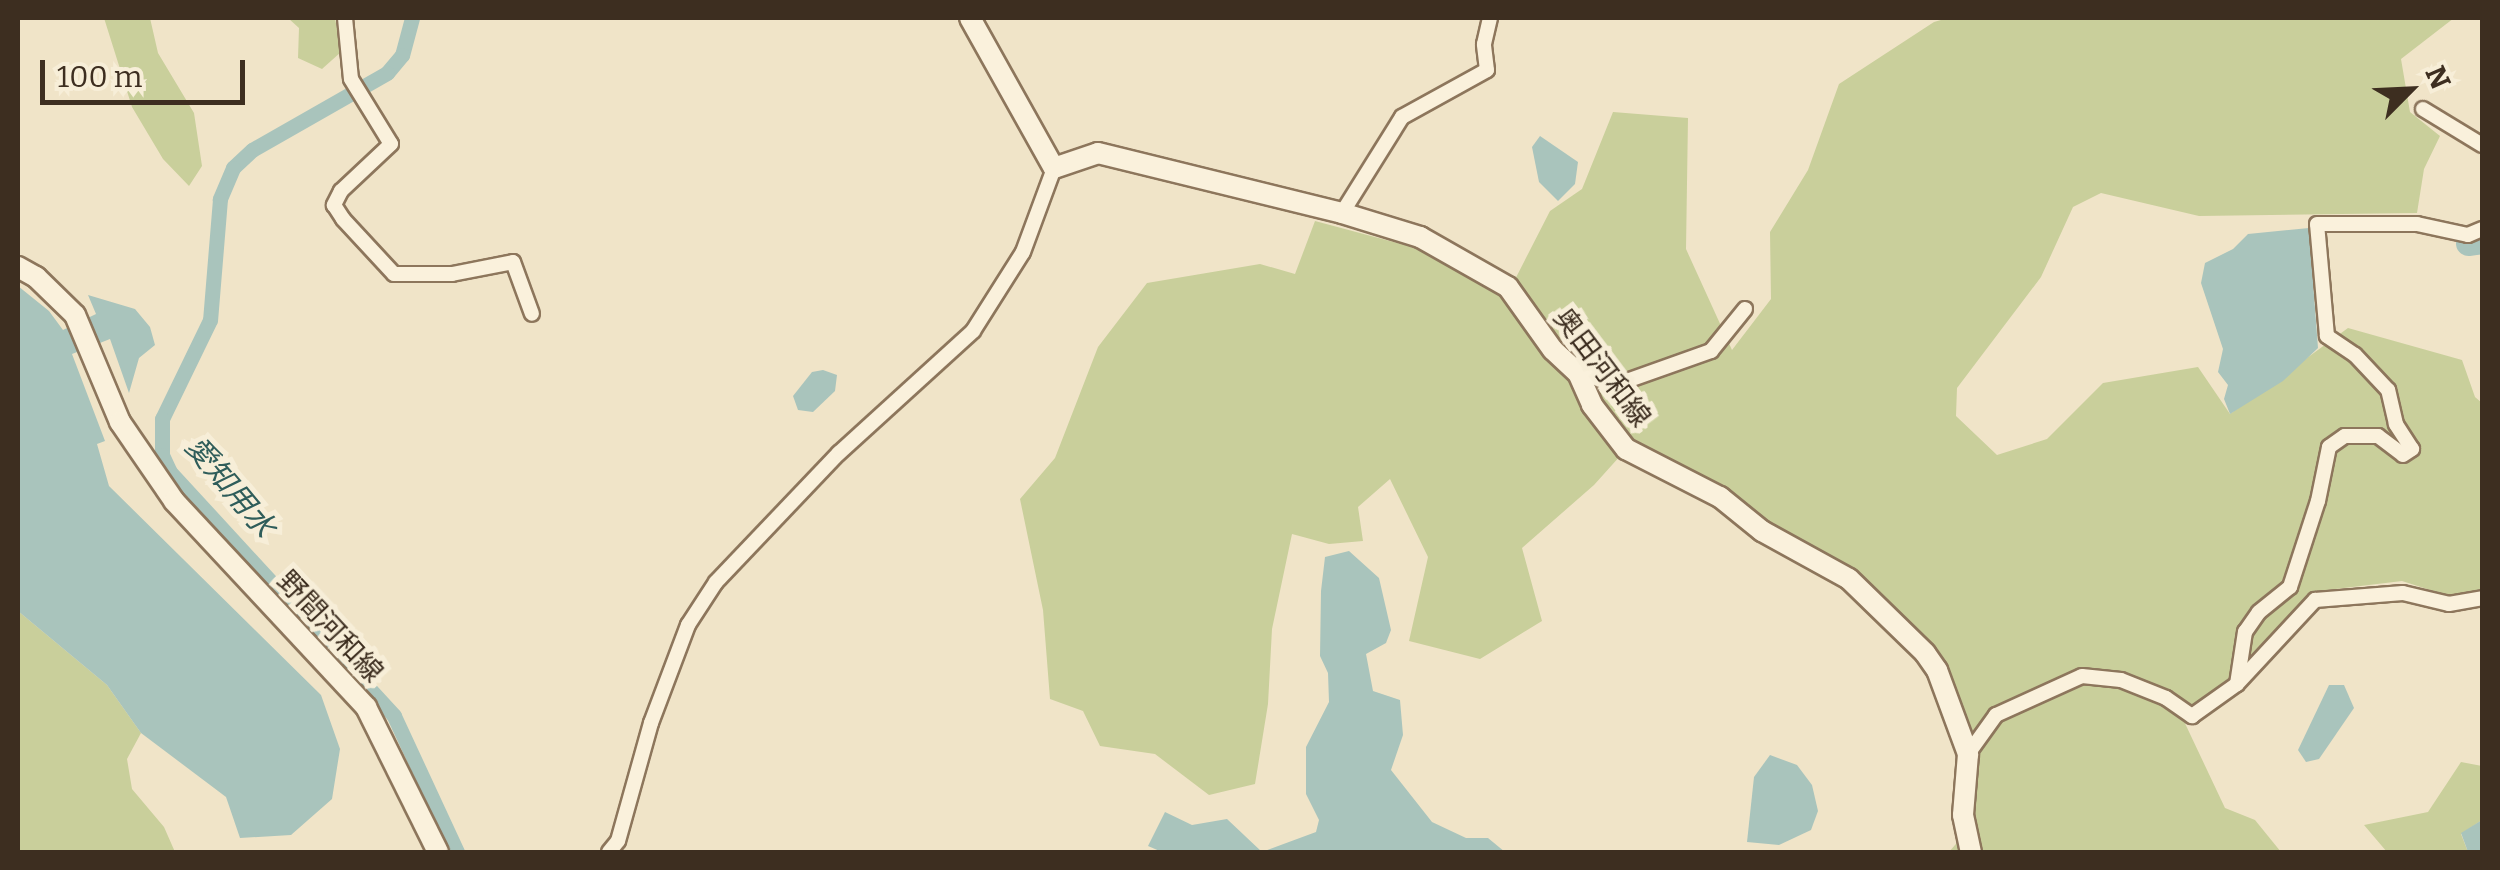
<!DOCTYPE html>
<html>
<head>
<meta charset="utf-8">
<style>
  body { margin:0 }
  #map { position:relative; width:2500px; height:870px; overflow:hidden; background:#f0e4c8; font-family:Bitter,"Noto Sans JP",serif }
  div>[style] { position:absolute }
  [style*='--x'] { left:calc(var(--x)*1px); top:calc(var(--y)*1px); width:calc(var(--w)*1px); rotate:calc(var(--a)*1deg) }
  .green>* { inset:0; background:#c9cf9b }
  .water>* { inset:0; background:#a9c4bc }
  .canal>* { height:15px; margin:-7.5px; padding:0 7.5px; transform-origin:7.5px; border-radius:7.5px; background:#a9c4bc }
  .river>* { height:25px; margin:-12.5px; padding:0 12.5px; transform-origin:12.5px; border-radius:12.5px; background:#a9c4bc }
  .roads { filter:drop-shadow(2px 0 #8d765c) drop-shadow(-2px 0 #8d765c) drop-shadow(0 2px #8d765c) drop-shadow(0 -2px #8d765c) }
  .minor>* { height:14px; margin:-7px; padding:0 7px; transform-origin:7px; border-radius:7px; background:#faf1dc }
  .secondary>* { height:20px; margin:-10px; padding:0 10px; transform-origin:10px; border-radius:10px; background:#faf1dc }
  span { translate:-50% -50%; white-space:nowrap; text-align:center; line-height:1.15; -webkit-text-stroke:10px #f7eed8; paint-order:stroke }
  .street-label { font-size:28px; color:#3d2e20 }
  .water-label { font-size:30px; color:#2f5d5a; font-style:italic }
  .frame { position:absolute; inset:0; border:20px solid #3d2e20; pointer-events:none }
  .north { position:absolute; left:2360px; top:40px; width:100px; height:100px; -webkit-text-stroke:8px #f7eed8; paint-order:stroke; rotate:66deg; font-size:28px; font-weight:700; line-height:40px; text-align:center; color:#3d2e20 }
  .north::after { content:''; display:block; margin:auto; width:35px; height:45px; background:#3d2e20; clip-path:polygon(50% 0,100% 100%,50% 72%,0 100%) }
  .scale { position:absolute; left:40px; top:60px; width:205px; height:45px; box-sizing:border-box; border:5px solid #3d2e20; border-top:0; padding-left:12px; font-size:30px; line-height:35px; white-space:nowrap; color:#3d2e20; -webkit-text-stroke:8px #f7eed8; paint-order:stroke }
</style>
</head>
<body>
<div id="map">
  <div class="green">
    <div style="clip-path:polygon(104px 18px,150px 18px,158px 53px,194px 113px,202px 166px,189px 186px,163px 159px,132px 107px)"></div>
    <div style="clip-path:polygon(288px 18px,335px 18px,341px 52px,322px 69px,298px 58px,299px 28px)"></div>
    <div style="clip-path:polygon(1948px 18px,2454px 18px,2401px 59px,2410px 112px,2440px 136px,2424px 169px,2417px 213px,2199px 216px,2101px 193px,2073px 207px,2041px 277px,1957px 388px,1956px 416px,1997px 455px,2047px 439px,2103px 383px,2198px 367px,2230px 414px,2348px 328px,2462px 360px,2475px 397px,2482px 403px,2482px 592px,2452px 597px,2402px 581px,2311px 592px,2229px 678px,2182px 717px,2225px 808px,2255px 820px,2281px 852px,1949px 852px,1961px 838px,1977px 759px,1944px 665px,1889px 602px,1854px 570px,1768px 528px,1630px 445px,1594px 485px,1522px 548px,1542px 621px,1480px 659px,1409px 641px,1428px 557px,1390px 479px,1358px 507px,1363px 541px,1329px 544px,1292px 534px,1272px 629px,1268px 704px,1255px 784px,1209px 795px,1155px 754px,1100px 746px,1083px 711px,1050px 699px,1043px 610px,1020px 499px,1055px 458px,1098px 347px,1147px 283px,1260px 264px,1295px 274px,1315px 221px,1416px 248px,1506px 297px,1550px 211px,1582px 189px,1613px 112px,1688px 118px,1686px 249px,1732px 350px,1771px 299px,1770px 232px,1808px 170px,1839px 84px,1934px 22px)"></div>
    <div style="clip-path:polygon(18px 611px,107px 685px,141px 733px,127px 759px,132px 789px,164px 827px,175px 852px,18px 852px)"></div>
    <div style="clip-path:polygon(2461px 762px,2482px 766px,2482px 820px,2461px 834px,2468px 852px,2387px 852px,2364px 825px,2428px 812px)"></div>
  </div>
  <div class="water">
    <div style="clip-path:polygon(1540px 136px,1578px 162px,1575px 184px,1558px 201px,1539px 182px,1532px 147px)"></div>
    <div style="clip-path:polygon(2309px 228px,2318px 348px,2283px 381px,2230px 414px,2224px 399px,2228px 385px,2218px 372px,2223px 349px,2201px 283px,2205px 263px,2233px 249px,2248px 234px)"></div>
    <div style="clip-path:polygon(18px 286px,49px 311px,63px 330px,96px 314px,88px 295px,135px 309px,150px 327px,155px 345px,139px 358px,129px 393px,110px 339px,72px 354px,105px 441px,97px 444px,109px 486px,321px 695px,340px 749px,332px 799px,291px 835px,240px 838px,226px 797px,141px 733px,107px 685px,18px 611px)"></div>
    <div style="clip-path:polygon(823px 370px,837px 375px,835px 391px,813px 412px,798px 410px,793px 396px,812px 372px)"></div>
    <div style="clip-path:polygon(1349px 551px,1379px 578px,1391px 630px,1386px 643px,1366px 654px,1373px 691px,1400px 700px,1403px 735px,1391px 770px,1432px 822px,1466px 838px,1488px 838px,1505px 852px,1262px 852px,1316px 832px,1319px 820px,1306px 794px,1306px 747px,1329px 702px,1328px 673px,1320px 656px,1321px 591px,1325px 557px)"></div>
    <div style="clip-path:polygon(2329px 685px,2344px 685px,2354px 708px,2319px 759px,2306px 762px,2298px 750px)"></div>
    <div style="clip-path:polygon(1770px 755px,1797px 765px,1812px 785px,1818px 811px,1811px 830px,1779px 845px,1747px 842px,1754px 777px)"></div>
    <div style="clip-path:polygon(1165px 812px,1192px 825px,1227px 819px,1262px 852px,1162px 852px,1148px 846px)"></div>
    <div style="clip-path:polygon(2482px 820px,2482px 852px,2468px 852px,2461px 833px)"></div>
  </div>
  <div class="canal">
    <div style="--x:412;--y:18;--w:38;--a:105"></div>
    <div style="--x:402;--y:55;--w:23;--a:130"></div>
    <div style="--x:387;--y:73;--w:155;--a:150.3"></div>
    <div style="--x:252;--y:150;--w:26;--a:137"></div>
    <div style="--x:233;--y:168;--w:34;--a:113"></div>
    <div style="--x:220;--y:199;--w:121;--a:94.7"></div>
    <div style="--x:210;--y:320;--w:110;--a:115.9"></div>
    <div style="--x:162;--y:419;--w:36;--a:90"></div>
    <div style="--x:162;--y:455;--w:19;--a:65"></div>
    <div style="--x:170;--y:472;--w:331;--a:47.4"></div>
    <div style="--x:394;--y:716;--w:150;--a:65.1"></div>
  </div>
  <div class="river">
    <div style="--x:2468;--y:243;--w:14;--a:-8"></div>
  </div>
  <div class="roads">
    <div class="minor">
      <div style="--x:345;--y:18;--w:61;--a:84.4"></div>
      <div style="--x:351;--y:79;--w:76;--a:58.4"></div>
      <div style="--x:391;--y:144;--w:69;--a:136.8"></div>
      <div style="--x:341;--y:191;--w:16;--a:117"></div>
      <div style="--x:334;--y:205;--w:17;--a:57"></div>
      <div style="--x:343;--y:219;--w:75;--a:47.2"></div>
      <div style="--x:394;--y:274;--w:58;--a:0"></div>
      <div style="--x:452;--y:274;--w:62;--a:-11.1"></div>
      <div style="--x:513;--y:262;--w:55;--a:69.9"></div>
      <div style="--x:2423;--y:109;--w:69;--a:31.4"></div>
      <div style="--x:1342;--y:213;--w:113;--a:-58"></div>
      <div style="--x:1402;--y:117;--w:97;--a:-28.9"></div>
      <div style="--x:1487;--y:70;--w:26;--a:-97"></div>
      <div style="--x:1484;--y:44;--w:27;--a:-77"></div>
      <div style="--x:1578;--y:373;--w:41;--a:15.4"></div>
      <div style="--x:1618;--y:384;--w:99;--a:-19.5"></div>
      <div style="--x:1711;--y:351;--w:54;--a:-51"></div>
      <div style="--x:2237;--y:684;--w:53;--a:-81.3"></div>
      <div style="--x:2245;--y:632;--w:24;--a:-55"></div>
      <div style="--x:2259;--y:612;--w:40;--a:-39"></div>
      <div style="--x:2290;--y:587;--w:90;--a:-72"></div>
      <div style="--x:2318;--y:501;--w:55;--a:-78.5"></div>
      <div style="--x:2329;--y:447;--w:19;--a:-35"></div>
      <div style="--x:2345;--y:436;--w:33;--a:0"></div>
      <div style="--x:2378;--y:436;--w:31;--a:37"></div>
      <div style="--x:2403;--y:455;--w:11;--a:-34"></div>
      <div style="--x:2412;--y:449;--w:30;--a:-123"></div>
      <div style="--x:2396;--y:424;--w:35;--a:-103"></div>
      <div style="--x:2388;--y:390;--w:48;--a:-133.3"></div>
      <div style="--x:2355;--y:355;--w:34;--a:-146"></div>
      <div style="--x:2327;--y:336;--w:112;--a:-95.1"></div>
      <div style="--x:2317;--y:224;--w:100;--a:0"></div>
      <div style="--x:2417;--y:224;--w:52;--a:12.2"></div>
      <div style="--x:2468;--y:235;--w:15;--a:-23"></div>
      <div style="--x:1968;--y:754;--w:48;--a:-54.3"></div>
      <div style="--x:1996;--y:715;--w:94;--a:-24.4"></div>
      <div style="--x:2082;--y:676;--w:39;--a:6"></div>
      <div style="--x:2121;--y:680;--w:48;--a:21.8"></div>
      <div style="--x:2166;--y:698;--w:32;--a:35"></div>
      <div style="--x:2192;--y:716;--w:55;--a:-35.4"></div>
      <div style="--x:2237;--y:684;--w:115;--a:-47.1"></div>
      <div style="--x:2315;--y:600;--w:88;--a:-4.5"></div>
      <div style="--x:2403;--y:593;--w:47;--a:13.4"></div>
      <div style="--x:2449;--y:604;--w:34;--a:-10"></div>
      <div style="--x:609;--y:852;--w:14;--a:-51"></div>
      <div style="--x:618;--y:841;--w:123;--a:-74.4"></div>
      <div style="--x:651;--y:723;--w:105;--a:-69.3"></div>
      <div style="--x:688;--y:625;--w:51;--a:-56.9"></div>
      <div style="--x:716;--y:582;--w:178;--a:-46.4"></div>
      <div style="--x:839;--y:453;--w:181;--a:-42.3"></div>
      <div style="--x:973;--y:331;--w:93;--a:-57.7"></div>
      <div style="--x:1023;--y:252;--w:90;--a:-69.7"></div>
    </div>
    <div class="secondary">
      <div style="--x:970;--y:18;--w:172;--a:60.8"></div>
      <div style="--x:1054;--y:168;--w:46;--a:-18.8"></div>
      <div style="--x:1098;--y:153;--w:251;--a:13.8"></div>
      <div style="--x:1342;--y:213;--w:82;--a:17.1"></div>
      <div style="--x:1420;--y:237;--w:101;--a:29.6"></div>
      <div style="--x:1508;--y:287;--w:77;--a:54.5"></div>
      <div style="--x:1553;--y:350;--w:34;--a:43"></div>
      <div style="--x:1578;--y:373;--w:35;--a:66"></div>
      <div style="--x:1592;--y:405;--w:56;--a:52.3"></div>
      <div style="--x:1626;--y:449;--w:106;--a:27.1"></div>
      <div style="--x:1720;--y:497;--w:54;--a:39"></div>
      <div style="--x:1762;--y:531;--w:99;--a:28.9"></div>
      <div style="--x:1849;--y:579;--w:106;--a:44.2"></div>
      <div style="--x:1925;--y:653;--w:21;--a:55"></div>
      <div style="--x:1937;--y:670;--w:90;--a:69.7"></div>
      <div style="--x:1968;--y:754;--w:61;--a:94.7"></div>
      <div style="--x:1963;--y:815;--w:38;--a:78"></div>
      <div style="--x:18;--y:267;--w:21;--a:29"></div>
      <div style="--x:36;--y:277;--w:54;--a:44.3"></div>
      <div style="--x:75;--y:315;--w:116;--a:67.2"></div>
      <div style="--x:120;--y:422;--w:96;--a:55.6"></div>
      <div style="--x:174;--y:501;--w:282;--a:47"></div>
      <div style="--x:366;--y:707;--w:162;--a:63.6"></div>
    </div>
  </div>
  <div class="street-label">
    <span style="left:1602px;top:368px;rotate:53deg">奥田河和線</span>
    <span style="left:330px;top:627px;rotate:47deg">野間河和線</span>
  </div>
  <div class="water-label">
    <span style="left:230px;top:487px;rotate:50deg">愛知用水</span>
  </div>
  <div class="frame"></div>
  <div class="north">N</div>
  <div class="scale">100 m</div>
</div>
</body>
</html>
